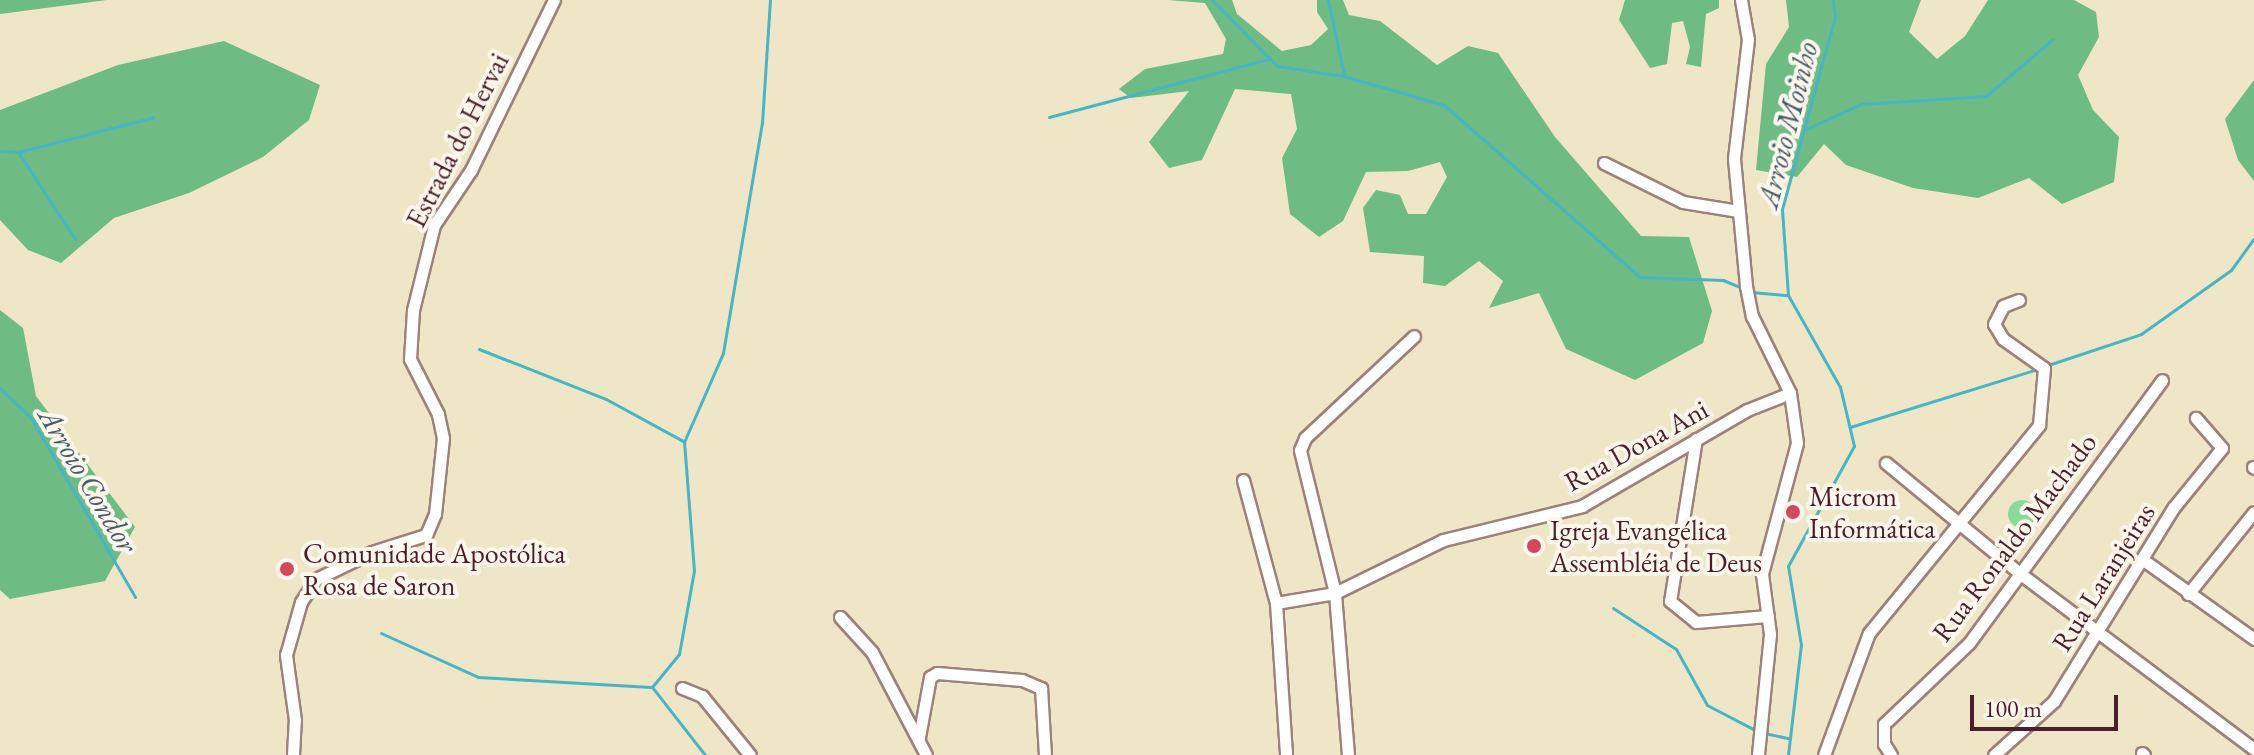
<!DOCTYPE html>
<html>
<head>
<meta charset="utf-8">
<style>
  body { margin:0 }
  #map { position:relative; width:2254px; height:755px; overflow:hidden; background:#efe6c8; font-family:"EB Garamond",serif }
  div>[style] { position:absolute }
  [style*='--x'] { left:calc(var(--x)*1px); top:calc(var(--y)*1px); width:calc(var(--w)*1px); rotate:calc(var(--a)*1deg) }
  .green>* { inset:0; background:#89db9c }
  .round { border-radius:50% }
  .forest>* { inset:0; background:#6ebb84 }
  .stream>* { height:3px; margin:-1.5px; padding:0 1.5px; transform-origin:1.5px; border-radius:1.5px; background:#48b5c4 }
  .roads { filter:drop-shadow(2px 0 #9c827a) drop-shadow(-2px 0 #9c827a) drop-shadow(0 2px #9c827a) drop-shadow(0 -2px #9c827a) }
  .minor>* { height:11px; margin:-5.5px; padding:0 5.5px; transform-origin:5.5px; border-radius:5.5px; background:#fff }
  .dots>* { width:22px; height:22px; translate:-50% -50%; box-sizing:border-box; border:4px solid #fbf7ec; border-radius:50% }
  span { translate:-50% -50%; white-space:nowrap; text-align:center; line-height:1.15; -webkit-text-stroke:8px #fbf7ec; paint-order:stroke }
  .street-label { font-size:28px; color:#4a1f2b }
  .poi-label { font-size:28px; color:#4a1f2b }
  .left { translate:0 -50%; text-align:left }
  .water-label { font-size:30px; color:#495b68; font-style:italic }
  .scale { position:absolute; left:1970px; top:695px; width:148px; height:36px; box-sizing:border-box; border:4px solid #4a1f2b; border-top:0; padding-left:10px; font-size:24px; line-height:28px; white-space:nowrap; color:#4a1f2b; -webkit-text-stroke:6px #fbf7ec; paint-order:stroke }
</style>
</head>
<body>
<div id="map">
  <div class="green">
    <div class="round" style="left:2008px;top:500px;width:28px;height:28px"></div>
  </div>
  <div class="forest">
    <div style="clip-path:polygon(0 0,107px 0,0 14px)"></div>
    <div style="clip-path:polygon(1168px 0,1232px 0,1237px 14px,1282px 51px,1311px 45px,1328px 29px,1317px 12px,1317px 0,1343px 0,1349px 15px,1380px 21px,1437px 65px,1468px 46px,1498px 53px,1555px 137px,1641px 236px,1689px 237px,1712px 311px,1703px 343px,1635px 380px,1566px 349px,1539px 293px,1489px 308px,1503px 281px,1479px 261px,1445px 286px,1423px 283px,1424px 256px,1370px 252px,1363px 208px,1376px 190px,1400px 195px,1408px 214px,1426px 214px,1447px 177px,1440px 162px,1408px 171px,1366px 172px,1343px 221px,1319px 237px,1290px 214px,1282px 158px,1297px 129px,1291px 94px,1235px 89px,1202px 160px,1169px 168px,1149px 142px,1189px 91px,1131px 98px,1119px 89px,1145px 69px,1223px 54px,1226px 39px,1205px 3px)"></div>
    <div style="clip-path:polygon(1625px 0,1719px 0,1719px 8px,1706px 14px,1701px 67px,1686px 64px,1690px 47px,1683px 21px,1672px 23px,1667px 64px,1650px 68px,1619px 20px)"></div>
    <div style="clip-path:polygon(1786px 0,1921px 0,1909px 32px,1937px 59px,1965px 36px,1988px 0,2074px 0,2096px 12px,2099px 37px,2078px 75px,2093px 110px,2119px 137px,2114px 182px,2062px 204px,2029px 178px,1978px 198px,1913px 188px,1846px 165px,1824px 144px,1797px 177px,1756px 170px,1766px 64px,1789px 27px)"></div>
    <div style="clip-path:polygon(224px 41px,320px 85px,309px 120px,263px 157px,189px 193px,114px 218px,61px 263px,28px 250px,0 220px,0 110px,118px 65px)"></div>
    <div style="clip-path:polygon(2254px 80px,2254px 181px,2238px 160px,2225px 119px)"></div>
    <div style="clip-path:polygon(0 310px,23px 328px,36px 396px,135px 527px,105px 581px,10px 599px,0 590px)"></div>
  </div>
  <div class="stream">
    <div style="--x:1212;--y:0;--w:93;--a:45.4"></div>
    <div style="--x:1277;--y:66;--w:68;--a:8.5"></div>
    <div style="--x:1344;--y:76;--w:104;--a:16.2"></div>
    <div style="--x:1444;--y:105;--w:261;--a:41.3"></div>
    <div style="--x:1640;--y:277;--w:83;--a:2.1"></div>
    <div style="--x:1723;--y:280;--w:23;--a:23"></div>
    <div style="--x:1328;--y:0;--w:77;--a:78"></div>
    <div style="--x:1049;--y:117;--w:227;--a:-14.8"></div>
    <div style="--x:1804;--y:130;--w:63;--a:-24.5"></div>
    <div style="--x:1861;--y:104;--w:125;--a:-3.7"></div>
    <div style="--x:1986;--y:96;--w:88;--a:-40.4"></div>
    <div style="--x:0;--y:151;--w:18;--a:3"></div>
    <div style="--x:18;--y:152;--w:140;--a:-14.4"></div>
    <div style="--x:18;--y:152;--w:104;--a:56.8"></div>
    <div style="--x:1751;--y:292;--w:36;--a:5"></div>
    <div style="--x:479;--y:349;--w:136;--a:21.5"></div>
    <div style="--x:606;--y:399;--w:88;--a:28.6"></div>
    <div style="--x:2048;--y:365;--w:98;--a:-18.4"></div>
    <div style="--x:2141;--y:334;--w:110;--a:-35.4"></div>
    <div style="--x:2231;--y:270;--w:39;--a:-54"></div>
    <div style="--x:0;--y:388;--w:43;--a:44.1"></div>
    <div style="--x:31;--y:418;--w:207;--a:59.8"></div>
    <div style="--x:1850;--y:427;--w:196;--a:-17.2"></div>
    <div style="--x:1613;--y:608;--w:75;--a:33.1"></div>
    <div style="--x:1676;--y:649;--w:64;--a:61"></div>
    <div style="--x:1707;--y:705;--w:56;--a:27.5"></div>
    <div style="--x:381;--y:633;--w:107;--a:24.4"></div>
    <div style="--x:478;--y:677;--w:173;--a:3.3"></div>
    <div style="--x:1764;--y:733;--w:25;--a:12"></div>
    <div style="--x:705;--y:755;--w:86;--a:-127.9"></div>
    <div style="--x:652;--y:687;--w:43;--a:-50.7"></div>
    <div style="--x:679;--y:654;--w:84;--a:-79.8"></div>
    <div style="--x:694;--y:571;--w:129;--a:-94.4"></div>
    <div style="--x:684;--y:442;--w:97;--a:-66.3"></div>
    <div style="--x:723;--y:353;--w:233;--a:-80.4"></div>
    <div style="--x:762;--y:123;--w:123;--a:-86.3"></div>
    <div style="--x:1788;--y:755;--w:111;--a:-83.3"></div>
    <div style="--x:1801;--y:645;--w:80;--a:-99.3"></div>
    <div style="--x:1788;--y:566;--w:137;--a:-61.2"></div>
    <div style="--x:1854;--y:446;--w:61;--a:-103.3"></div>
    <div style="--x:1840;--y:387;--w:106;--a:-119.5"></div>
    <div style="--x:1788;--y:295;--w:86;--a:-94"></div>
    <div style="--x:1782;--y:209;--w:199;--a:-74.6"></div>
    <div style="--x:1835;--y:17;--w:17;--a:-97"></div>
  </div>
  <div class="roads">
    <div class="minor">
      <div style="--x:1741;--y:0;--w:40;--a:80"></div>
      <div style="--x:1748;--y:39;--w:121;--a:96.7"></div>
      <div style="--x:1734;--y:159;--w:128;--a:84.6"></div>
      <div style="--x:1746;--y:286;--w:31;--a:79"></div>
      <div style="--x:1752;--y:316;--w:86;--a:63.7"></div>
      <div style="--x:1790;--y:393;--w:50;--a:82"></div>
      <div style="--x:1797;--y:443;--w:136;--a:105"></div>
      <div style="--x:1762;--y:574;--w:61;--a:82.4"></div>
      <div style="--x:1770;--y:634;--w:122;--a:95.7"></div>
      <div style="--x:1604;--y:163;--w:88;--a:26.3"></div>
      <div style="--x:1683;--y:202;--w:56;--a:9.3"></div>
      <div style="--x:1696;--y:439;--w:164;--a:99.1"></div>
      <div style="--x:1670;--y:601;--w:33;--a:39"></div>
      <div style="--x:1696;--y:622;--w:72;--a:-4.8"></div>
      <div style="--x:1886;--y:463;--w:176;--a:39.5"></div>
      <div style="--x:2022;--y:575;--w:290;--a:36.9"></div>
      <div style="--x:2253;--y:467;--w:1;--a:45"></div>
      <div style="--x:1243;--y:480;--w:127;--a:75"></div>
      <div style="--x:1276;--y:603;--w:152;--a:86.2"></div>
      <div style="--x:2142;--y:559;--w:138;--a:35.5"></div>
      <div style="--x:2188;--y:594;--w:105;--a:-51.2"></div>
      <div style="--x:1276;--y:603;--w:60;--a:-9.6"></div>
      <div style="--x:1335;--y:593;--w:120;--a:-26.1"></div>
      <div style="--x:1443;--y:540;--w:143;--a:-13.7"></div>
      <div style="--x:1582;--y:506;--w:191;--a:-30.2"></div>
      <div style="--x:1747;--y:410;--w:46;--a:-21.6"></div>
      <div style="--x:840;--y:617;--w:47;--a:47.6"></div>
      <div style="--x:872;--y:652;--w:116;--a:62.3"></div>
      <div style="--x:682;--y:688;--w:22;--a:22"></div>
      <div style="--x:702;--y:696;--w:76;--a:50.9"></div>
      <div style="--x:919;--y:737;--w:61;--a:-79.6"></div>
      <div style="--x:930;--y:677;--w:8;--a:-30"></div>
      <div style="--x:937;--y:673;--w:85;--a:4.7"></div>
      <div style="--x:1022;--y:680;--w:21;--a:23"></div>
      <div style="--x:1041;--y:688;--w:67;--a:86.6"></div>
      <div style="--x:2142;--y:753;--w:3;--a:45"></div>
      <div style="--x:293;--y:755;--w:35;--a:-87"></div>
      <div style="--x:295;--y:720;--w:66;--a:-97.9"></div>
      <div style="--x:286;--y:655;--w:55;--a:-74.2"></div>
      <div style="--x:301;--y:602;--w:27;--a:-57"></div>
      <div style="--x:316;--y:579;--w:62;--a:-25.7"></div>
      <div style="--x:372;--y:552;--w:57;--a:-17.5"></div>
      <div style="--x:426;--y:535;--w:23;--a:-67"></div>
      <div style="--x:435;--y:514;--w:76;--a:-84"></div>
      <div style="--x:443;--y:438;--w:25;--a:-102"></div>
      <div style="--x:438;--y:414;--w:62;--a:-117"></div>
      <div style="--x:410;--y:359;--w:49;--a:-86.5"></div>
      <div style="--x:413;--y:310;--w:88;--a:-76.1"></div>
      <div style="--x:434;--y:225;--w:66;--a:-56.1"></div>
      <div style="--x:471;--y:170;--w:189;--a:-64"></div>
      <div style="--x:1348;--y:755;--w:163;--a:-94.6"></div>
      <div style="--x:1335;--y:593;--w:147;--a:-103.8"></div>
      <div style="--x:1300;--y:450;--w:13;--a:-67"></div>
      <div style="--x:1305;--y:438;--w:149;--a:-43.1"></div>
      <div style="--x:1824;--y:755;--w:130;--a:-69.8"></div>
      <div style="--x:1869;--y:633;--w:269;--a:-50.7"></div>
      <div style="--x:2039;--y:425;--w:57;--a:-85"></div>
      <div style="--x:2044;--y:368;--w:50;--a:-144.7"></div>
      <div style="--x:2003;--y:339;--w:17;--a:-121"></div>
      <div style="--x:1994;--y:324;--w:20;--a:-63"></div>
      <div style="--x:2003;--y:306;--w:17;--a:-21"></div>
      <div style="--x:1891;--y:755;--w:13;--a:-122"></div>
      <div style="--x:1884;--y:744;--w:20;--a:-90"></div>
      <div style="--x:1884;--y:724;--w:117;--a:-43.6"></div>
      <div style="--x:1969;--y:643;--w:326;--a:-53.7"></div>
      <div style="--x:1994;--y:755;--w:81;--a:-42"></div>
      <div style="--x:2054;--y:701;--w:228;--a:-58.3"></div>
      <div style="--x:2174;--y:507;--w:76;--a:-50.9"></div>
      <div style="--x:2222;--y:448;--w:40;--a:-131"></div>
    </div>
  </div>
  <div class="dots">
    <div style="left:1793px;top:512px;background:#d1495b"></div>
    <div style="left:1534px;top:546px;background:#d1495b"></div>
    <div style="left:287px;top:569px;background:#d1495b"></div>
  </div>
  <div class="street-label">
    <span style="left:457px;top:140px;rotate:-63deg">Estrada do Hervai</span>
    <span style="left:1636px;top:445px;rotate:-29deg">Rua Dona Ani</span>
    <span style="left:2014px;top:537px;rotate:-53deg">Rua Ronaldo Machado</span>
    <span style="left:2103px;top:577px;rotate:-58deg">Rua Laranjeiras</span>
  </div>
  <div class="poi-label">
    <span class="left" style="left:1809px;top:512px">Microm<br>Informática</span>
    <span class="left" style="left:1550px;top:546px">Igreja Evangélica<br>Assembléia de Deus</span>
    <span class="left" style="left:303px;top:569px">Comunidade Apostólica<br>Rosa de Saron</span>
  </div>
  <div class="water-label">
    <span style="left:1788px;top:125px;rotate:-76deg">Arroio Moinho</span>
    <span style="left:88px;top:480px;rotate:59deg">Arroio Condor</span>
  </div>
  <div class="scale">100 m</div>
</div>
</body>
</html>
